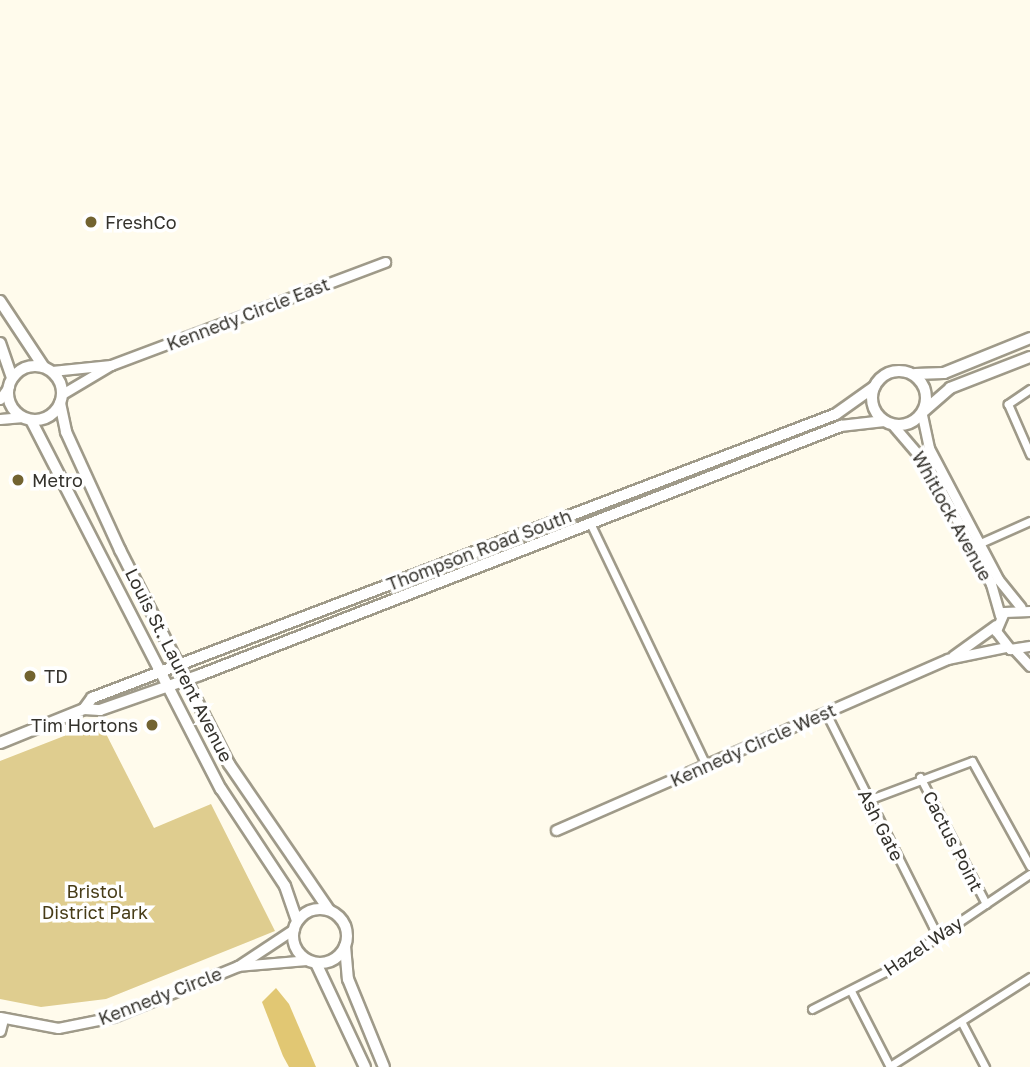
<!DOCTYPE html>
<html>
<head>
<meta charset="utf-8">
<style>
  body { margin:0 }
  #map { position:relative; width:1030px; height:1067px; overflow:hidden; background:#fffbec; font-family:"Golos Text",sans-serif }
  div>[style] { position:absolute }
  [style*='--x'] { left:calc(var(--x)*1px); top:calc(var(--y)*1px); width:calc(var(--w)*1px); rotate:calc(var(--a)*1deg) }
  .green>* { inset:0; background:#dfcd8f }
  .water>* { inset:0; background:#e1c773 }
  .roads { filter:drop-shadow(2px 0 #9f9a89) drop-shadow(-2px 0 #9f9a89) drop-shadow(0 2px #9f9a89) drop-shadow(0 -2px #9f9a89) }
  .minor>* { height:7px; margin:-3.5px; padding:0 3.5px; transform-origin:3.5px; border-radius:3.5px; background:#fff }
  .tertiary>* { height:9px; margin:-4.5px; padding:0 4.5px; transform-origin:4.5px; border-radius:4.5px; background:#fff }
  .secondary>* { height:10px; margin:-5px; padding:0 5px; transform-origin:5px; border-radius:5px; background:#fff }
  .secondary>.ring { margin:-5px; padding:0; box-sizing:content-box; background:none; border:10px solid #fff; border-radius:50% }
  .dots>* { width:19px; height:19px; translate:-50% -50%; box-sizing:border-box; border:4px solid #fff; border-radius:50% }
  span { translate:-50% -50%; white-space:nowrap; text-align:center; line-height:1.15; -webkit-text-stroke:7px #fff; paint-order:stroke }
  .poi-label { font-size:18px; color:#34322c }
  .left { translate:0 -50%; text-align:left }
  .right { translate:-100% -50%; text-align:right }
  .street-label { font-size:18px; color:#34322c }
  .park-label { font-size:18px; color:#473c17 }
</style>
</head>
<body>
<div id="map">
  <div class="green">
    <div style="clip-path:polygon(100px 722px,154px 828px,211px 804px,275px 931px,106px 999px,41px 1007px,0 999px,0 761px)"></div>
  </div>
  <div class="water">
    <div style="clip-path:polygon(276px 988px,289px 1004px,316px 1067px,289px 1067px,283px 1056px,262px 1002px)"></div>
  </div>
  <div class="roads">
    <div class="minor">
      <div style="--x:1030;--y:389;--w:27;--a:146"></div>
      <div style="--x:1008;--y:404;--w:55;--a:66.3"></div>
      <div style="--x:591;--y:525;--w:266;--a:64.4"></div>
      <div style="--x:976;--y:545;--w:59;--a:-24"></div>
      <div style="--x:826;--y:713;--w:250;--a:63.4"></div>
      <div style="--x:920;--y:777;--w:143;--a:62.5"></div>
      <div style="--x:868;--y:800;--w:111;--a:-20.6"></div>
      <div style="--x:972;--y:761;--w:120;--a:61.1"></div>
      <div style="--x:851;--y:991;--w:85;--a:62.8"></div>
      <div style="--x:812;--y:1009;--w:82;--a:-26.9"></div>
      <div style="--x:885;--y:972;--w:175;--a:-34.1"></div>
      <div style="--x:962;--y:1023;--w:50;--a:62.4"></div>
      <div style="--x:890;--y:1066;--w:166;--a:-32.4"></div>
    </div>
    <div class="tertiary">
      <div style="--x:111;--y:365;--w:293;--a:-20.6"></div>
      <div style="--x:52;--y:371;--w:59;--a:-5.8"></div>
      <div style="--x:111;--y:365;--w:57;--a:149.4"></div>
      <div style="--x:0;--y:399;--w:16;--a:-55"></div>
      <div style="--x:922;--y:415;--w:34;--a:78"></div>
      <div style="--x:929;--y:448;--w:148;--a:62.2"></div>
      <div style="--x:998;--y:579;--w:36;--a:51"></div>
      <div style="--x:0;--y:419;--w:23;--a:-5"></div>
      <div style="--x:892;--y:424;--w:55;--a:49.4"></div>
      <div style="--x:928;--y:466;--w:134;--a:61.9"></div>
      <div style="--x:991;--y:584;--w:33;--a:74"></div>
      <div style="--x:1030;--y:611;--w:26;--a:178"></div>
      <div style="--x:1004;--y:612;--w:21;--a:113"></div>
      <div style="--x:996;--y:631;--w:23;--a:52"></div>
      <div style="--x:1010;--y:649;--w:20;--a:-9"></div>
      <div style="--x:1015;--y:650;--w:22;--a:47"></div>
      <div style="--x:953;--y:656;--w:53;--a:-35.8"></div>
      <div style="--x:556;--y:830;--w:428;--a:-23.6"></div>
      <div style="--x:948;--y:659;--w:59;--a:-11.7"></div>
      <div style="--x:238;--y:966;--w:70;--a:-4.9"></div>
      <div style="--x:0;--y:1017;--w:59;--a:10.7"></div>
      <div style="--x:58;--y:1028;--w:56;--a:-11.3"></div>
      <div style="--x:113;--y:1017;--w:135;--a:-22.2"></div>
      <div style="--x:238;--y:966;--w:67;--a:-33.5"></div>
      <div style="--x:0;--y:1031;--w:12;--a:-76"></div>
    </div>
    <div class="secondary">
      <div style="--x:0;--y:301;--w:78;--a:56.5"></div>
      <div style="--x:0;--y:343;--w:37;--a:71"></div>
      <div class="ring" style="left:8px;top:366px;width:44px;height:44px"></div>
      <div class="ring" style="left:872px;top:371px;width:44px;height:44px"></div>
      <div style="--x:915;--y:374;--w:29;--a:-2"></div>
      <div style="--x:944;--y:373;--w:93;--a:-22.1"></div>
      <div style="--x:60;--y:403;--w:30;--a:78"></div>
      <div style="--x:66;--y:432;--w:130;--a:65.4"></div>
      <div style="--x:120;--y:550;--w:240;--a:63"></div>
      <div style="--x:229;--y:764;--w:177;--a:55.6"></div>
      <div style="--x:924;--y:411;--w:35;--a:-41"></div>
      <div style="--x:950;--y:388;--w:86;--a:-21.2"></div>
      <div style="--x:31;--y:420;--w:415;--a:62.8"></div>
      <div style="--x:221;--y:789;--w:116;--a:56.6"></div>
      <div style="--x:285;--y:886;--w:37;--a:71"></div>
      <div style="--x:84;--y:709;--w:16;--a:4"></div>
      <div style="--x:100;--y:710;--w:106;--a:-19.3"></div>
      <div style="--x:200;--y:675;--w:688;--a:-21.23"></div>
      <div style="--x:841;--y:426;--w:43;--a:-6.6"></div>
      <div style="--x:0;--y:743;--w:91;--a:-22"></div>
      <div style="--x:84;--y:709;--w:14;--a:-54"></div>
      <div style="--x:92;--y:698;--w:796;--a:-20.89"></div>
      <div style="--x:836;--y:414;--w:47;--a:-35.4"></div>
      <div class="ring" style="left:293px;top:909px;width:44px;height:44px"></div>
      <div style="--x:345;--y:946;--w:33;--a:85"></div>
      <div style="--x:348;--y:979;--w:95;--a:67.8"></div>
      <div style="--x:316;--y:963;--w:115;--a:64.8"></div>
    </div>
  </div>
  <div class="dots">
    <div style="left:91px;top:222px;background:#726330"></div>
    <div style="left:18px;top:480px;background:#726330"></div>
    <div style="left:30px;top:676px;background:#726330"></div>
    <div style="left:152px;top:725px;background:#726330"></div>
  </div>
  <div class="poi-label">
    <span class="left" style="left:105px;top:222px">FreshCo</span>
    <span class="left" style="left:32px;top:480px">Metro</span>
    <span class="left" style="left:44px;top:676px">TD</span>
    <span class="right" style="left:138px;top:725px">Tim Hortons</span>
  </div>
  <div class="street-label">
    <span style="left:248px;top:314px;rotate:-21deg">Kennedy Circle East</span>
    <span style="left:952px;top:516px;rotate:61deg">Whitlock Avenue</span>
    <span style="left:479px;top:550px;rotate:-21deg">Thompson Road South</span>
    <span style="left:179px;top:665px;rotate:63deg">Louis St. Laurent Avenue</span>
    <span style="left:753px;top:745px;rotate:-24deg">Kennedy Circle West</span>
    <span style="left:881px;top:825px;rotate:63deg">Ash Gate</span>
    <span style="left:953px;top:841px;rotate:63deg">Cactus Point</span>
    <span style="left:923px;top:946px;rotate:-34deg">Hazel Way</span>
    <span style="left:160px;top:996px;rotate:-21deg">Kennedy Circle</span>
  </div>
  <div class="park-label">
    <span style="left:95px;top:902px">Bristol<br>District Park</span>
  </div>
</div>
</body>
</html>
